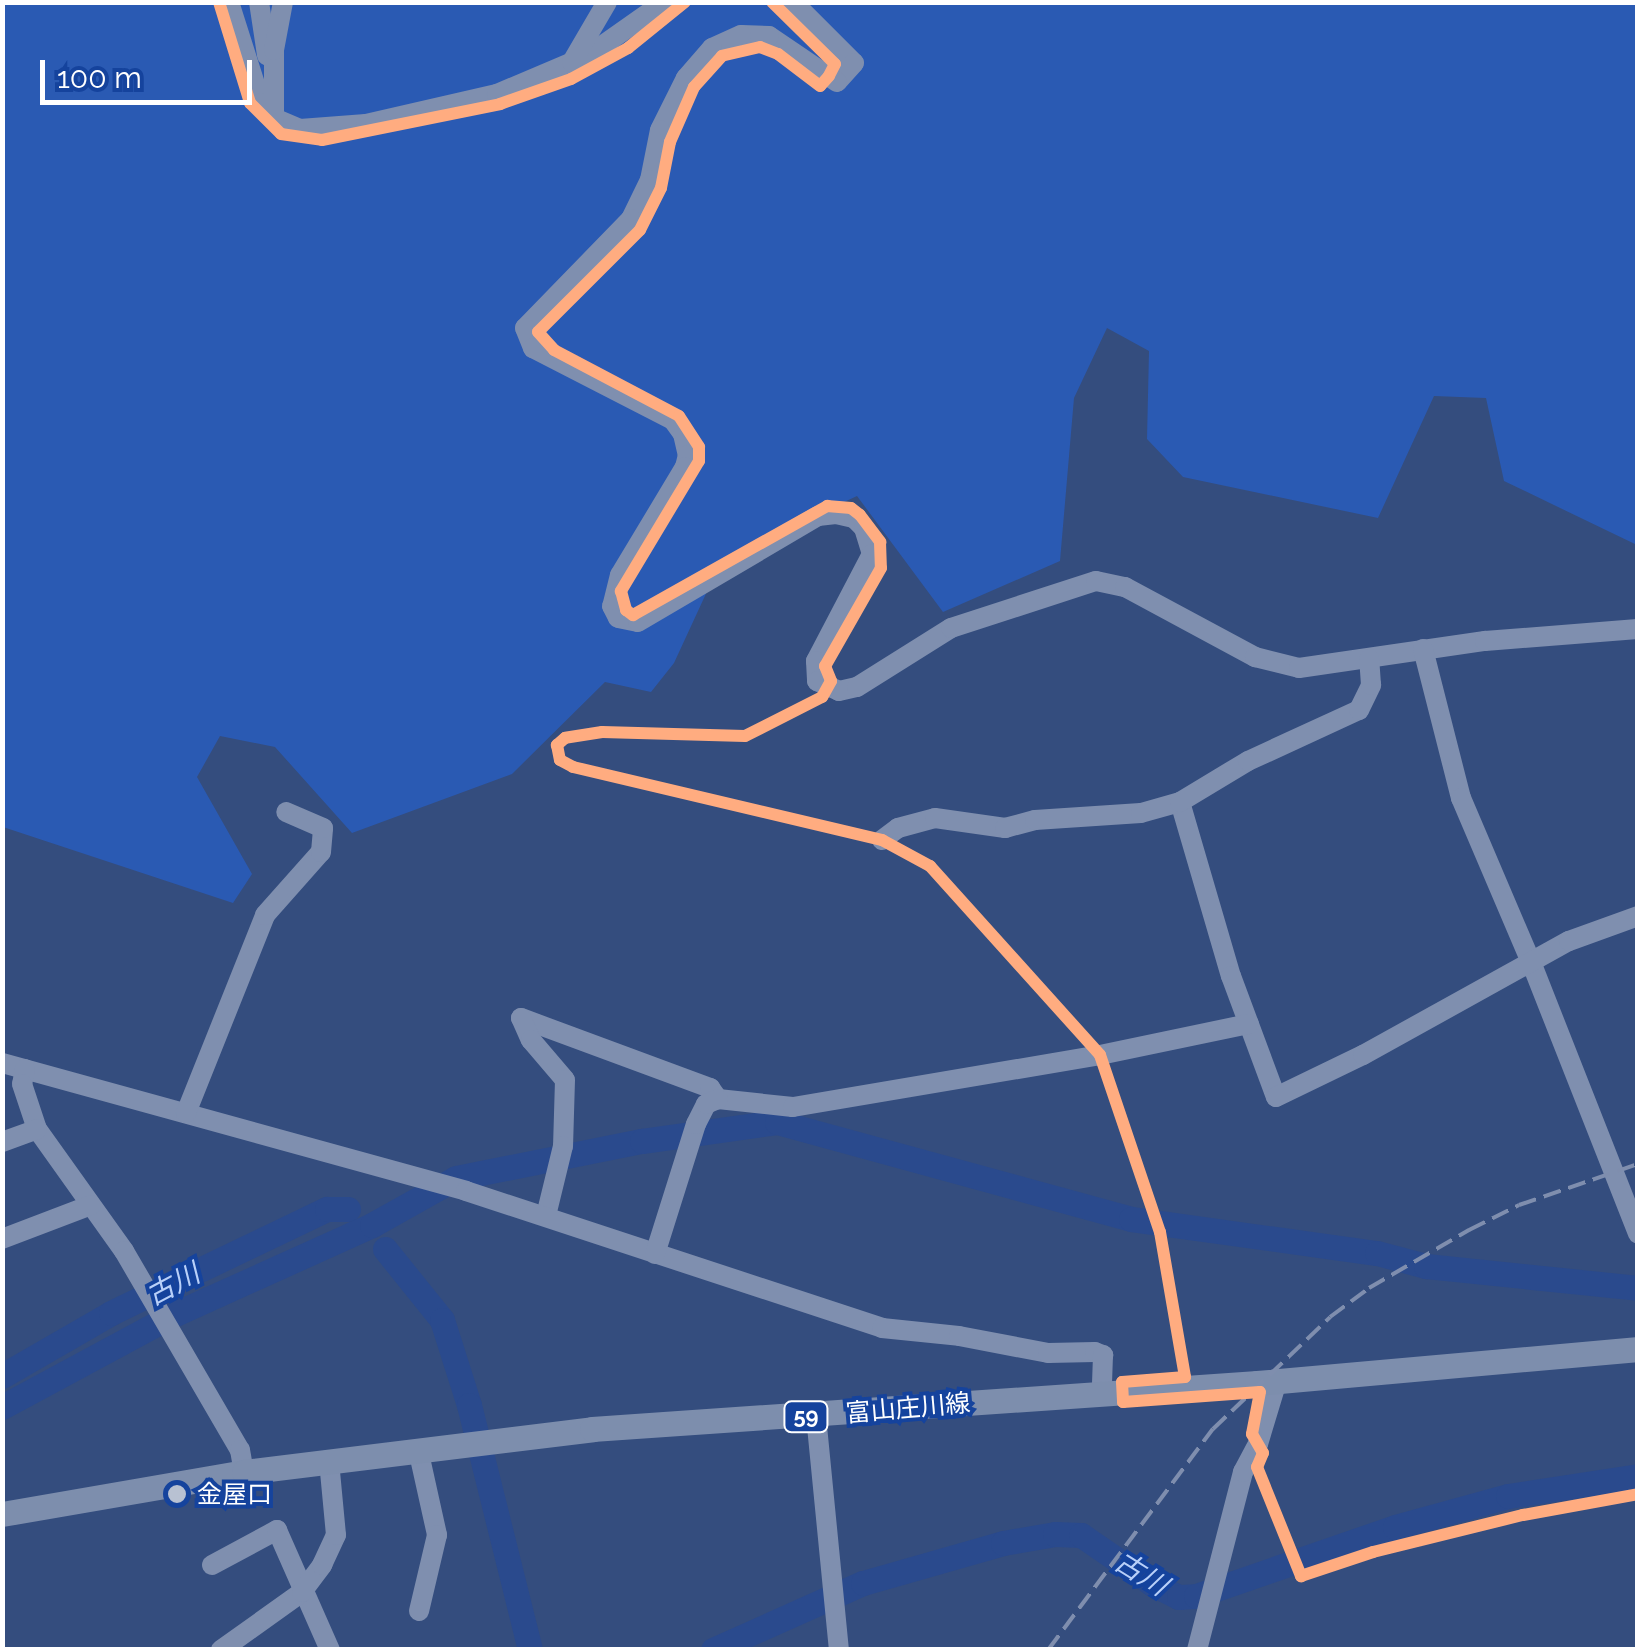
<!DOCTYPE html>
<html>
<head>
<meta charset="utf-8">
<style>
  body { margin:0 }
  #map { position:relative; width:1640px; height:1652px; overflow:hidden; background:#344d7e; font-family:Raleway,"Noto Sans JP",sans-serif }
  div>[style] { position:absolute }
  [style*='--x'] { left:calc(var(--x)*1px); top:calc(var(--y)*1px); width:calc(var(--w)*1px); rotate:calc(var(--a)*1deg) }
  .green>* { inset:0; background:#2a5ab3 }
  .river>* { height:25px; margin:-12.5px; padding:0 12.5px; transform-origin:12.5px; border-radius:12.5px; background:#2a4a8d }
  .minor>* { height:20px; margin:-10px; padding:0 10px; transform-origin:10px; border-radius:10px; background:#7f8faf }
  .major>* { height:25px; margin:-12.5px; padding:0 12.5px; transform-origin:12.5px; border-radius:12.5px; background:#7d8ead }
  .rail>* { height:4px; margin-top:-2px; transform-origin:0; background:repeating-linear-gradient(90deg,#7f8eae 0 18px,transparent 0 26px) }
  .cycleway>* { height:12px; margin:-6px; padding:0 6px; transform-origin:6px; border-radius:6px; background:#ffac80 }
  .dots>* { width:28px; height:28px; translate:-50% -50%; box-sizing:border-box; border:5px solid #15439d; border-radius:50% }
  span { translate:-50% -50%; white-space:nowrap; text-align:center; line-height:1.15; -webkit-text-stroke:8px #15439d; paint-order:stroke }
  .shield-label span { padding:2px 8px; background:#15439d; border:2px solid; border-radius:8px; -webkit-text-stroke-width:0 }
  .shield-label { font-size:22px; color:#fff; font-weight:700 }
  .street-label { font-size:25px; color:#fff }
  .poi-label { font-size:25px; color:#fff }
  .left { translate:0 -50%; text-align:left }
  .water-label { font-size:28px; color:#b9d0f9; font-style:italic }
  .frame { position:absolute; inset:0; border:5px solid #fff; pointer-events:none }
  .scale { position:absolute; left:40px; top:60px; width:212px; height:45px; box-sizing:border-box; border:5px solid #fff; border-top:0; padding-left:12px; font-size:30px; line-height:35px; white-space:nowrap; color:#fff; -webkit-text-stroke:8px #15439d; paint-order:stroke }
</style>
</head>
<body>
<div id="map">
  <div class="green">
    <div style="clip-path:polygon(3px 3px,1637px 3px,1637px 545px,1504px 481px,1486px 398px,1434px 396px,1378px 518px,1183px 477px,1147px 439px,1149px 351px,1107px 328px,1074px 398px,1060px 561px,943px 612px,857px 496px,722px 559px,674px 663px,651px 692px,605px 682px,512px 774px,352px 833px,275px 747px,220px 736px,197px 777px,252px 874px,233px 903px,3px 827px)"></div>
  </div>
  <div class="river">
    <div style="--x:385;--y:1249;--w:91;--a:51.2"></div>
    <div style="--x:442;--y:1320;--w:89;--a:72.4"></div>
    <div style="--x:469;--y:1405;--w:252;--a:76"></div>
    <div style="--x:2;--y:1376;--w:126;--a:-30"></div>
    <div style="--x:111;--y:1313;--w:87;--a:-26"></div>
    <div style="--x:189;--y:1275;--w:153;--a:-25.6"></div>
    <div style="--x:327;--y:1209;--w:21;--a:0"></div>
    <div style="--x:2;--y:1407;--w:196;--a:-28.3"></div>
    <div style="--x:175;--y:1314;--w:216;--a:-24.3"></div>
    <div style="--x:372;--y:1225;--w:96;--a:-29.2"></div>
    <div style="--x:456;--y:1178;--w:190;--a:-11.3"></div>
    <div style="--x:642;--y:1141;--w:136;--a:-8"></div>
    <div style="--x:777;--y:1122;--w:367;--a:15.3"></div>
    <div style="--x:1131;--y:1219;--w:248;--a:7.9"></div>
    <div style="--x:1377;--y:1253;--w:51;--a:14.9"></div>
    <div style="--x:1426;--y:1266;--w:213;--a:5.9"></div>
    <div style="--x:713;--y:1650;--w:164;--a:-24.1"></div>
    <div style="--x:863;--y:1583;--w:146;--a:-15.9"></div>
    <div style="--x:1003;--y:1543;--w:53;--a:-9.8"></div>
    <div style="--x:1055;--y:1534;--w:26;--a:2"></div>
    <div style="--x:1081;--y:1535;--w:85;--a:34.4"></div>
    <div style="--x:1151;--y:1583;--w:31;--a:27"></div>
    <div style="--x:1179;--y:1597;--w:17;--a:-3"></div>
    <div style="--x:1196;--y:1596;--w:211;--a:-19.1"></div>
    <div style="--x:1395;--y:1527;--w:117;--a:-15.3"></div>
    <div style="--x:1508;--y:1496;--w:132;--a:-8.7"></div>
  </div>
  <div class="minor">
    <div style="--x:229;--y:2;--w:106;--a:72.4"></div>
    <div style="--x:261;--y:103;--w:20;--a:49"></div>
    <div style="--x:274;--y:118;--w:28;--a:23"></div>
    <div style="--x:300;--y:129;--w:66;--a:-4.3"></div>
    <div style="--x:366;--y:124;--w:134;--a:-12.9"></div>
    <div style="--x:497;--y:94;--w:100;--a:-23"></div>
    <div style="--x:589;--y:55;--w:92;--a:-35.2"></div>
    <div style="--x:259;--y:2;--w:54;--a:81.4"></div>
    <div style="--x:793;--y:2;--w:86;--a:45"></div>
    <div style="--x:854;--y:63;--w:25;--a:132"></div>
    <div style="--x:837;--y:82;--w:82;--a:-145.9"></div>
    <div style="--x:769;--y:36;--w:28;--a:-178"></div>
    <div style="--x:741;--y:35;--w:32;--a:156"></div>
    <div style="--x:712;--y:48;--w:40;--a:131"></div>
    <div style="--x:686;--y:78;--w:58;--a:116.6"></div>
    <div style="--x:660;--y:130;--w:51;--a:101.3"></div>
    <div style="--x:650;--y:180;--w:43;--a:116"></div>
    <div style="--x:631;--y:219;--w:152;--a:134.2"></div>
    <div style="--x:525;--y:328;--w:22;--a:68"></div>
    <div style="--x:533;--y:348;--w:157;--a:27.2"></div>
    <div style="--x:673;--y:420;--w:17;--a:54"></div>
    <div style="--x:683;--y:434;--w:22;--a:77"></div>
    <div style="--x:688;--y:455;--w:12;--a:104"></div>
    <div style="--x:685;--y:467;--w:126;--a:121"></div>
    <div style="--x:620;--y:575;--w:32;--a:104"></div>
    <div style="--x:612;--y:606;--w:13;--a:63"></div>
    <div style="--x:618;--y:618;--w:20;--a:11"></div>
    <div style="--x:638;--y:622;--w:209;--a:-30.5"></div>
    <div style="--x:818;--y:516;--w:18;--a:-6"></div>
    <div style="--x:836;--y:514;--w:18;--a:13"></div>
    <div style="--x:854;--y:518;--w:14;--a:45"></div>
    <div style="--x:864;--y:528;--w:27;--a:73"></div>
    <div style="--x:872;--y:554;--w:121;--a:117.6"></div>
    <div style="--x:816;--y:661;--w:20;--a:87"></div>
    <div style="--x:817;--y:681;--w:24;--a:24"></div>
    <div style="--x:839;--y:691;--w:18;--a:-13"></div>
    <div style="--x:857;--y:687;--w:111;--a:-32.1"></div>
    <div style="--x:951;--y:628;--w:152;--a:-18"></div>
    <div style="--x:1096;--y:581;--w:30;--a:12"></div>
    <div style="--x:1125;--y:587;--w:148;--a:28.3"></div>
    <div style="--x:1255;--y:657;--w:45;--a:14"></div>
    <div style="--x:1299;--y:668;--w:188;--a:-8.3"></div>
    <div style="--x:1485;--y:641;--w:153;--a:-4.5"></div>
    <div style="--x:572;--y:62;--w:69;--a:-59.7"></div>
    <div style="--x:274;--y:118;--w:68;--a:-90"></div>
    <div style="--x:274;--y:50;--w:49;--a:-79.4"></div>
    <div style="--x:1423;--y:649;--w:154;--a:75.7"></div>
    <div style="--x:1461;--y:798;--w:178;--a:66.9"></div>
    <div style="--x:1531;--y:962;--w:292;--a:68.5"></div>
    <div style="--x:1180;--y:802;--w:181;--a:73.7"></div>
    <div style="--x:1231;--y:976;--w:129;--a:69.6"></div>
    <div style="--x:1276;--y:1097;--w:97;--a:-25.8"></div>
    <div style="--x:1363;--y:1055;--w:235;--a:-29"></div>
    <div style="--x:1569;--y:941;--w:73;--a:-19.9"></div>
    <div style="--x:882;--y:840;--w:20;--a:-37"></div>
    <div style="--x:898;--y:828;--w:38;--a:-15"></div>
    <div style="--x:935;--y:818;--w:71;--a:8.1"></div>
    <div style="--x:1005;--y:828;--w:31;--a:-15"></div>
    <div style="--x:1035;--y:820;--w:106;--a:-3.8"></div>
    <div style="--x:1141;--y:813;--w:41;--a:-15.8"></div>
    <div style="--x:1180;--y:802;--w:79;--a:-31.1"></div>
    <div style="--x:1248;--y:761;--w:122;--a:-24.7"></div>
    <div style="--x:1359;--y:710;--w:28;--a:-64"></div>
    <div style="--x:1371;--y:685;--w:26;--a:-94"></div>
    <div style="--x:521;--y:1018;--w:202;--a:20.3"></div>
    <div style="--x:710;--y:1088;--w:14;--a:54"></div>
    <div style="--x:718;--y:1099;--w:75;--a:6.1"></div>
    <div style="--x:793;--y:1107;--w:311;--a:-9.6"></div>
    <div style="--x:1100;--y:1055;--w:152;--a:-11.8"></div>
    <div style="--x:521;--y:1018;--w:24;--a:66"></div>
    <div style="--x:531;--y:1040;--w:52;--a:49.6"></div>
    <div style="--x:565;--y:1080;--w:66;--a:91.7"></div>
    <div style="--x:563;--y:1146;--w:72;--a:103.7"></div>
    <div style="--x:2;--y:1063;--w:481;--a:15.4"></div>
    <div style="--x:466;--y:1191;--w:438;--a:18.2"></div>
    <div style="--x:882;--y:1328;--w:77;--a:5.9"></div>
    <div style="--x:959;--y:1336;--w:91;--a:10.8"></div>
    <div style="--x:1048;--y:1353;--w:47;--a:-1.2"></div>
    <div style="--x:1095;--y:1352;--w:9;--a:21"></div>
    <div style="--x:1103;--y:1355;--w:38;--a:92"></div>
    <div style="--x:25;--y:1069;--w:15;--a:101"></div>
    <div style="--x:22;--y:1084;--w:47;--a:71.6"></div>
    <div style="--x:37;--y:1129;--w:150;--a:54.5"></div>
    <div style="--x:124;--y:1251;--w:230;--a:59.8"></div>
    <div style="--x:240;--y:1450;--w:22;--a:80"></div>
    <div style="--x:186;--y:1113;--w:213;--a:-68.2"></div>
    <div style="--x:265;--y:915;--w:84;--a:-48.4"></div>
    <div style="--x:321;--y:852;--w:24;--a:-85"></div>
    <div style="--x:323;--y:828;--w:40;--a:-156.6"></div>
    <div style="--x:2;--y:1142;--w:37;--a:-20"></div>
    <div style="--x:2;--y:1239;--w:95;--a:-20.9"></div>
    <div style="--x:655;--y:1254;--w:136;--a:-72.5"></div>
    <div style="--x:696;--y:1124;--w:22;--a:-63"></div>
    <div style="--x:706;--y:1104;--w:13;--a:-23"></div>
    <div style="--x:816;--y:1416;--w:235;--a:84.4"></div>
    <div style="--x:418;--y:1449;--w:88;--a:77.5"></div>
    <div style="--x:437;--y:1535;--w:78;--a:103.3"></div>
    <div style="--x:212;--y:1565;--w:74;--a:-28.3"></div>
    <div style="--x:277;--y:1530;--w:131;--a:66.2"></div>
    <div style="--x:221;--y:1650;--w:100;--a:-35.6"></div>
    <div style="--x:302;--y:1592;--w:34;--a:-53"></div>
    <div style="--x:322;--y:1565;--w:33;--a:-65"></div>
    <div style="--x:336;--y:1535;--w:74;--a:-95.4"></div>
    <div style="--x:1197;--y:1650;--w:184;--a:-75.5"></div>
    <div style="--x:1243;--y:1472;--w:32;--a:-62"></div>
    <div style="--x:1258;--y:1444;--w:66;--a:-73.2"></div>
  </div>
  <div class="major">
    <div style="--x:2;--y:1514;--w:246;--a:-9.8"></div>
    <div style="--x:244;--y:1472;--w:351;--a:-7"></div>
    <div style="--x:592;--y:1429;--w:667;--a:-3.96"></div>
    <div style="--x:1257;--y:1383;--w:383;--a:-5.1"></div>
  </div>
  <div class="rail">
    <div style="--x:1048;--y:1650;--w:276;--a:-53.3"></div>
    <div style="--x:1213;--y:1429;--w:162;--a:-43.7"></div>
    <div style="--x:1330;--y:1317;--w:49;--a:-36.6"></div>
    <div style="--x:1369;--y:1288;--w:116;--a:-30.1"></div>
    <div style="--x:1469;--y:1230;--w:56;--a:-26.6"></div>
    <div style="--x:1519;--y:1205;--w:126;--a:-19"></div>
  </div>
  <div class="cycleway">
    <div style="--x:219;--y:2;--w:106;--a:72.9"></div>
    <div style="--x:250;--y:103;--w:44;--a:45"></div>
    <div style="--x:281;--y:134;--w:41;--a:8.3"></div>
    <div style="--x:322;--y:140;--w:182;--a:-11.4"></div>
    <div style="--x:500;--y:104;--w:75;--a:-19.4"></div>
    <div style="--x:571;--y:79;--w:65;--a:-28.5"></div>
    <div style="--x:628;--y:48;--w:73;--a:-38.9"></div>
    <div style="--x:772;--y:2;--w:88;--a:44.5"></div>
    <div style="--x:835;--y:64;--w:13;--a:117"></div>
    <div style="--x:829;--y:76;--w:13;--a:132"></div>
    <div style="--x:820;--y:86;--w:53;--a:-142.7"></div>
    <div style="--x:778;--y:54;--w:19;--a:-159"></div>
    <div style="--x:760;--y:47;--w:39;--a:167"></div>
    <div style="--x:722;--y:56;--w:42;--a:132.1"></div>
    <div style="--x:694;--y:87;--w:60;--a:113.6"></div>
    <div style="--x:670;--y:142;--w:47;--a:101.1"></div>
    <div style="--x:661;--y:188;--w:47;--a:116.6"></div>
    <div style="--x:640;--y:230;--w:144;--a:135"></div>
    <div style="--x:538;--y:332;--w:24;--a:48"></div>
    <div style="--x:554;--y:350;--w:141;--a:27.8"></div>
    <div style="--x:679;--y:416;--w:37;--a:57"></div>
    <div style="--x:699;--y:447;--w:14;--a:90"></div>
    <div style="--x:699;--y:461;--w:152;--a:121"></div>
    <div style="--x:621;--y:591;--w:20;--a:75"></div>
    <div style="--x:626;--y:610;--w:9;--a:36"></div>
    <div style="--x:633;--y:615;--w:223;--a:-29.3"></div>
    <div style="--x:827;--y:506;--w:24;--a:5"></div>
    <div style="--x:851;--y:508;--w:11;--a:38"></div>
    <div style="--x:860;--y:515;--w:34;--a:53"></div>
    <div style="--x:880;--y:542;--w:26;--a:88"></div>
    <div style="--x:881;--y:568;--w:113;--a:119.7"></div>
    <div style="--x:825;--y:666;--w:16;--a:68"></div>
    <div style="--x:831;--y:681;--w:18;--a:119"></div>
    <div style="--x:822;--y:697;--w:86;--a:153.1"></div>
    <div style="--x:745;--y:736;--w:143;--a:-178.4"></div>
    <div style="--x:602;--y:732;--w:37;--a:171"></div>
    <div style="--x:565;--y:738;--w:11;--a:139"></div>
    <div style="--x:557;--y:745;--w:15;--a:79"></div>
    <div style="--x:560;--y:760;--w:15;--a:28"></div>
    <div style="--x:573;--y:767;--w:318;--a:13.3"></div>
    <div style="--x:882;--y:840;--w:55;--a:28.4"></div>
    <div style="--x:930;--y:866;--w:254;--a:48"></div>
    <div style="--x:1100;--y:1055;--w:187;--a:71.3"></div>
    <div style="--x:1160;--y:1232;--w:147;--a:80.2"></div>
    <div style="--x:1185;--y:1377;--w:63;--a:175.5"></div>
    <div style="--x:1122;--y:1382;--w:20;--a:87"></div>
    <div style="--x:1123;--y:1402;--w:137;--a:-4.2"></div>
    <div style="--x:1260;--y:1392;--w:43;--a:100.8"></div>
    <div style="--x:1252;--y:1434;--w:22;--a:60"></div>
    <div style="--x:1263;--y:1453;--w:15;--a:113"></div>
    <div style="--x:1257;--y:1467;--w:118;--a:68"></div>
    <div style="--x:1301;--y:1576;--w:76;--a:-18.4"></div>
    <div style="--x:1373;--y:1552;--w:154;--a:-13.9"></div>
    <div style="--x:1523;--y:1515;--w:117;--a:-10.3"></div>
  </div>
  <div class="dots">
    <div style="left:177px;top:1494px;background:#b8c1d2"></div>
  </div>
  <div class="shield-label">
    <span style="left:806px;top:1417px">59</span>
  </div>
  <div class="street-label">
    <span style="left:908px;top:1408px;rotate:-5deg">富山庄川線</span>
  </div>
  <div class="poi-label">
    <span class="left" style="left:197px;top:1494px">金屋口</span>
  </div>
  <div class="water-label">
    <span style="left:173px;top:1285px;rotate:-28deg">古川</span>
    <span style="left:1141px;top:1574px;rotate:32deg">古川</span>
  </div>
  <div class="frame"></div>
  <div class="scale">100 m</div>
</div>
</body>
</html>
